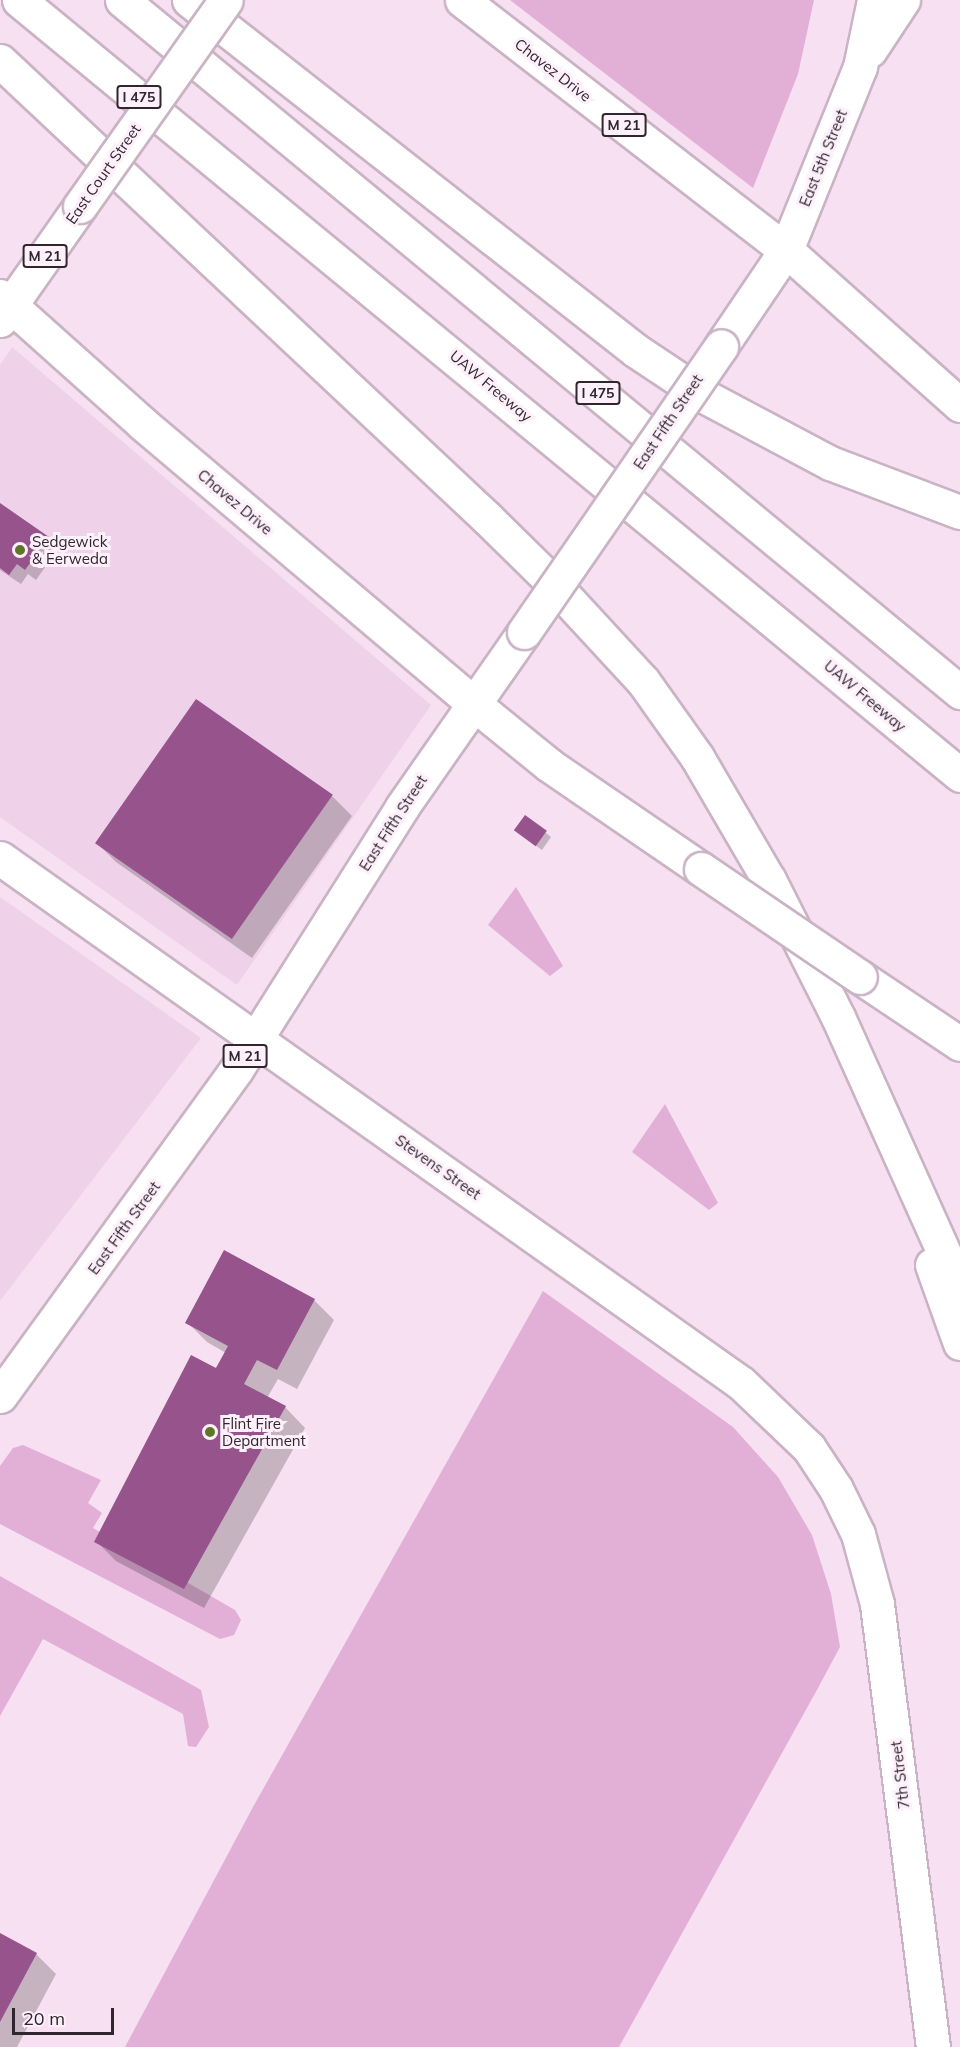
<!DOCTYPE html>
<html>
<head>
<meta charset="utf-8">
<style>
  body { margin:0 }
  #map { position:relative; width:960px; height:2047px; overflow:hidden; background:#f7e0f1; font-family:Mulish,sans-serif }
  div>[style] { position:absolute }
  [style*='--x'] { left:calc(var(--x)*1px); top:calc(var(--y)*1px); width:calc(var(--w)*1px); rotate:calc(var(--a)*1deg) }
  .built>* { inset:0; background:#efd2e9 }
  .green>* { inset:0; background:#e2afd7 }
  .shadow>* { inset:0; background:#0003 }
  .building>* { inset:0; background:#97538c; transform-origin:0 0 }
  .roads { filter:drop-shadow(2px 0 #c9b3c4) drop-shadow(-2px 0 #c9b3c4) drop-shadow(0 2px #c9b3c4) drop-shadow(0 -2px #c9b3c4) }
  .minor>* { height:33px; margin:-16.5px; padding:0 16.5px; transform-origin:16.5px; border-radius:16.5px; background:#fff }
  .major>* { height:33px; margin:-16.5px; padding:0 16.5px; transform-origin:16.5px; border-radius:16.5px; background:#fff }
  .highway>* { height:33px; margin:-16.5px; padding:0 16.5px; transform-origin:16.5px; border-radius:16.5px; background:#fff }
  .bridges { filter:drop-shadow(2px 0 #c9b3c4) drop-shadow(-2px 0 #c9b3c4) drop-shadow(0 2px #c9b3c4) drop-shadow(0 -2px #c9b3c4) }
  .major-bridge>* { height:33px; margin:-16.5px; padding:0 16.5px; transform-origin:16.5px; border-radius:16.5px; background:#fff }
  .highway-bridge>* { height:33px; margin:-16.5px; padding:0 16.5px; transform-origin:16.5px; border-radius:16.5px; background:#fff }
  .dots>* { width:16px; height:16px; translate:-50% -50%; box-sizing:border-box; border:3px solid #fef0fb; border-radius:50% }
  span { translate:-50% -50%; white-space:nowrap; text-align:center; line-height:1.15; -webkit-text-stroke:6px #fef0fb; paint-order:stroke }
  .shield-label span { padding:2px 4px; background:#fef0fb; border:2px solid; border-radius:4px; -webkit-text-stroke-width:0 }
  .shield-label { font-size:14px; color:#2f272d; font-weight:700 }
  .street-label { font-size:15px; color:#2f272d }
  .poi-label { font-size:15px; color:#2f272d }
  .left { translate:0 -50%; text-align:left }
  .scale { position:absolute; left:12px; top:2008px; width:102px; height:27px; box-sizing:border-box; border:3px solid #2f272d; border-top:0; padding-left:8px; font-size:18px; line-height:21px; white-space:nowrap; color:#2f272d; -webkit-text-stroke:4px #fef0fb; paint-order:stroke }
</style>
</head>
<body>
<div id="map">
  <div class="built">
    <div style="clip-path:polygon(12px 347px,431px 705px,237px 985px,0 817px,0 365px)"></div>
    <div style="clip-path:polygon(0 897px,201px 1038px,0 1301px)"></div>
  </div>
  <div class="green">
    <div style="clip-path:polygon(510px 0,814px 0,798px 74px,753px 188px)"></div>
    <div style="clip-path:polygon(516px 887px,563px 966px,550px 976px,488px 925px)"></div>
    <div style="clip-path:polygon(665px 1104px,718px 1203px,709px 1210px,632px 1152px)"></div>
    <div style="clip-path:polygon(543px 1291px,733px 1427px,778px 1477px,812px 1535px,831px 1594px,840px 1647px,818px 1688px,619px 2047px,125px 2047px,253px 1807px)"></div>
    <div style="clip-path:polygon(23px 1445px,101px 1480px,88px 1503px,102px 1513px,93px 1528px,235px 1610px,241px 1620px,234px 1635px,220px 1639px,0 1524px,0 1466px,13px 1448px)"></div>
    <div style="clip-path:polygon(0 1576px,201px 1690px,209px 1727px,196px 1747px,188px 1746px,183px 1714px,43px 1639px,0 1716px)"></div>
  </div>
  <div class="shadow">
    <div style="clip-path:polygon(0 505px,58px 549px,36px 580px,28px 574px,21px 584px,0 570px)"></div>
    <div style="clip-path:polygon(196px 701px,332px 796px,352px 816px,252px 958px,116px 862px,96px 842px)"></div>
    <div style="clip-path:polygon(526px 817px,551px 837px,542px 850px,521px 835px)"></div>
    <div style="clip-path:polygon(314px 1300px,334px 1320px,297px 1389px,278px 1379px,267px 1398px,285px 1407px,305px 1428px,204px 1608px,116px 1561px,96px 1541px,226px 1353px,207px 1342px,187px 1322px)"></div>
    <div style="clip-path:polygon(0 1935px,36px 1954px,56px 1974px,17px 2047px,0 2047px)"></div>
  </div>
  <div class="building">
    <div style="clip-path:polygon(0 503px,49px 537px,25px 570px,17px 564px,9px 575px,0 568px)"></div>
    <div style="left:196px;top:699px;width:167px;height:176px;rotate:35deg"></div>
    <div style="left:525px;top:815px;width:27px;height:19px;rotate:36deg"></div>
    <div style="clip-path:polygon(224px 1250px,315px 1299px,277px 1370px,257px 1360px,244px 1384px,286px 1406px,184px 1589px,94px 1542px,191px 1355px,216px 1368px,228px 1346px,185px 1323px)"></div>
    <div style="clip-path:polygon(0 1933px,37px 1953px,0 2022px)"></div>
  </div>
  <div class="roads">
    <div class="minor">
      <div style="--x:0;--y:858;--w:908;--a:35.32"></div>
      <div style="--x:741;--y:1383;--w:94;--a:43.7"></div>
      <div style="--x:809;--y:1448;--w:49;--a:56.6"></div>
      <div style="--x:836;--y:1489;--w:50;--a:63.9"></div>
      <div style="--x:858;--y:1534;--w:73;--a:74.8"></div>
      <div style="--x:877;--y:1604;--w:447;--a:82.8"></div>
    </div>
    <div class="major">
      <div style="--x:462;--y:0;--w:409;--a:37.7"></div>
      <div style="--x:870;--y:50;--w:60;--a:-56.6"></div>
      <div style="--x:0;--y:296;--w:192;--a:41.8"></div>
      <div style="--x:143;--y:424;--w:434;--a:40.2"></div>
      <div style="--x:0;--y:320;--w:139;--a:-54.9"></div>
      <div style="--x:721;--y:346;--w:116;--a:-55.9"></div>
      <div style="--x:786;--y:250;--w:197;--a:-68"></div>
      <div style="--x:860;--y:67;--w:68;--a:-78.2"></div>
      <div style="--x:0;--y:1396;--w:402;--a:-54.1"></div>
      <div style="--x:236;--y:1070;--w:311;--a:-57.7"></div>
      <div style="--x:402;--y:807;--w:213;--a:-55.1"></div>
    </div>
    <div class="highway">
      <div style="--x:19;--y:0;--w:1219;--a:39.47"></div>
      <div style="--x:122;--y:0;--w:1087;--a:39.55"></div>
      <div style="--x:189;--y:0;--w:567;--a:38.12"></div>
      <div style="--x:635;--y:350;--w:83;--a:33.7"></div>
      <div style="--x:704;--y:396;--w:143;--a:28"></div>
      <div style="--x:830;--y:463;--w:139;--a:20.7"></div>
      <div style="--x:0;--y:61;--w:668;--a:43.18"></div>
      <div style="--x:487;--y:518;--w:83;--a:44.5"></div>
      <div style="--x:546;--y:576;--w:143;--a:47.3"></div>
      <div style="--x:643;--y:681;--w:93;--a:54.6"></div>
      <div style="--x:697;--y:757;--w:143;--a:59.7"></div>
      <div style="--x:769;--y:880;--w:153;--a:63.3"></div>
      <div style="--x:838;--y:1017;--w:297;--a:65.8"></div>
      <div style="--x:786;--y:250;--w:233;--a:41.7"></div>
      <div style="--x:474;--y:704;--w:97;--a:39.1"></div>
      <div style="--x:549;--y:765;--w:184;--a:34.4"></div>
      <div style="--x:860;--y:977;--w:120;--a:33.8"></div>
      <div style="--x:932;--y:1265;--w:83;--a:70.3"></div>
    </div>
  </div>
  <div class="bridges">
    <div class="major-bridge">
      <div style="--x:80;--y:206;--w:252;--a:-54.7"></div>
      <div style="--x:524;--y:632;--w:347;--a:-55.4"></div>
    </div>
    <div class="highway-bridge">
      <div style="--x:701;--y:869;--w:192;--a:34.2"></div>
    </div>
  </div>
  <div class="dots">
    <div style="left:20px;top:550px;background:#607627"></div>
    <div style="left:210px;top:1432px;background:#607627"></div>
  </div>
  <div class="shield-label">
    <span style="left:139px;top:97px">I 475</span>
    <span style="left:624px;top:125px">M 21</span>
    <span style="left:45px;top:256px">M 21</span>
    <span style="left:598px;top:393px">I 475</span>
    <span style="left:245px;top:1056px">M 21</span>
  </div>
  <div class="street-label">
    <span style="left:553px;top:70px;rotate:38deg">Chavez Drive</span>
    <span style="left:823px;top:158px;rotate:-68deg">East 5th Street</span>
    <span style="left:103px;top:174px;rotate:-55deg">East Court Street</span>
    <span style="left:491px;top:386px;rotate:40deg">UAW Freeway</span>
    <span style="left:668px;top:422px;rotate:-56deg">East Fifth Street</span>
    <span style="left:235px;top:502px;rotate:40deg">Chavez Drive</span>
    <span style="left:865px;top:696px;rotate:40deg">UAW Freeway</span>
    <span style="left:393px;top:823px;rotate:-57deg">East Fifth Street</span>
    <span style="left:438px;top:1167px;rotate:35deg">Stevens Street</span>
    <span style="left:124px;top:1228px;rotate:-54deg">East Fifth Street</span>
    <span style="left:900px;top:1775px;rotate:-97deg">7th Street</span>
  </div>
  <div class="poi-label">
    <span class="left" style="left:32px;top:550px">Sedgewick<br>&amp; Eerweda</span>
    <span class="left" style="left:222px;top:1432px">Flint Fire<br>Department</span>
  </div>
  <div class="scale">20 m</div>
</div>
</body>
</html>
